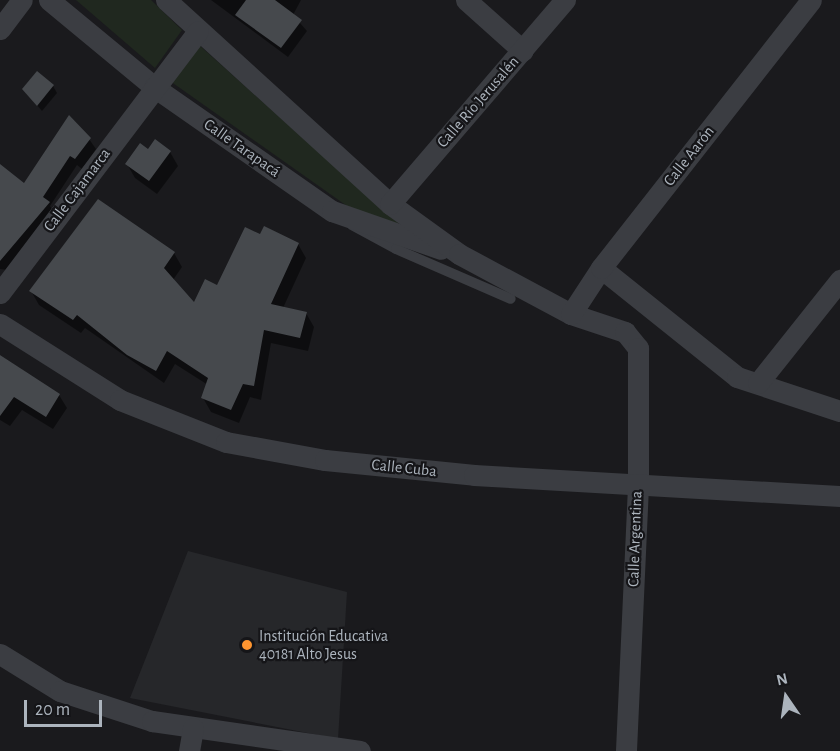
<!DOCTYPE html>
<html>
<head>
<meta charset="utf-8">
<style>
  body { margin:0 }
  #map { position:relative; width:840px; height:751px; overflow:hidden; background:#1a1a1d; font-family:"Alegreya Sans",sans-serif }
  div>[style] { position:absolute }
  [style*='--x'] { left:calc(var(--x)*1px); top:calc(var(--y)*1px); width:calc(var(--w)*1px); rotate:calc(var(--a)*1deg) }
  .built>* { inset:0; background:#26272a }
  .green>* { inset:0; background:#20281f }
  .shadow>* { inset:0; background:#0007 }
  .building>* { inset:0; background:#46494d }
  .lane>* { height:10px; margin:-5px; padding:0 5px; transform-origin:5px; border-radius:5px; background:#3b3d42 }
  .street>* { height:21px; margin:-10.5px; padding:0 10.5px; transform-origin:10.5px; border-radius:10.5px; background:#3b3d42 }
  .dots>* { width:16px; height:16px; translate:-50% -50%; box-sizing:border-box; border:3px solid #151518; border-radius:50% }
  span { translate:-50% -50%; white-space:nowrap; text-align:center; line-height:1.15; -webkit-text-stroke:4.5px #151518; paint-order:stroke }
  .street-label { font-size:16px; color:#acb4bd }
  .poi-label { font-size:16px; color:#acb4bd }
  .left { translate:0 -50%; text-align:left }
  .north { position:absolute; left:756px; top:667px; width:60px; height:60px; -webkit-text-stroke:4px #151518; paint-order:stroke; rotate:347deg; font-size:16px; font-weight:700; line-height:24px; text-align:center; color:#acb4bd }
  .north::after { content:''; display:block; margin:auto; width:21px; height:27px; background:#acb4bd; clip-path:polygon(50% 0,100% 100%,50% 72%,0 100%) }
  .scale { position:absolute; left:24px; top:700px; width:78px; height:27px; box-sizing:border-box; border:3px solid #acb4bd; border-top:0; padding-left:8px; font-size:18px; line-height:21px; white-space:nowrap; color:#acb4bd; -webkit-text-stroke:4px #151518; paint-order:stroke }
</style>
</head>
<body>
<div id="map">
  <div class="built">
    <div style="clip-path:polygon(188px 551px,347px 592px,338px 739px,130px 698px)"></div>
  </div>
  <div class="green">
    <div style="clip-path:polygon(76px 0,151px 0,182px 30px,155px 68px)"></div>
    <div style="clip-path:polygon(199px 45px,407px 231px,347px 206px,170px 81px)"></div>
  </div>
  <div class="shadow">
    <div style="clip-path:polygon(211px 0,301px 0,293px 15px,307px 31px,288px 57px)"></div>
    <div style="clip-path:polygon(53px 86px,57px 93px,42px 111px,24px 90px)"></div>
    <div style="clip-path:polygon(89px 139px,96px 149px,82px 169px,77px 165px,50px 206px,54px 213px,7px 270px,0 269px,0 166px,24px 186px)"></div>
    <div style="clip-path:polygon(148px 151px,170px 152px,178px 166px,157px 194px,135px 178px,127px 164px)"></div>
    <div style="clip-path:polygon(261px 236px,298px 244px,306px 258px,283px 308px,306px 313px,314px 327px,308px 351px,271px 343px,261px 400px,250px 397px,239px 423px,211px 412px,203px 398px,208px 385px,175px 364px,164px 383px,85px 328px,81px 333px,39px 305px,31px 291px,174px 253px,182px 267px,173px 280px,195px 304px,217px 287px)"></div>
    <div style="clip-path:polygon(0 355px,59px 395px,67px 408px,53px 429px,22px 410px,10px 426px,0 420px)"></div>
  </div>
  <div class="building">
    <div style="clip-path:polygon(246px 0,275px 0,302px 20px,281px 48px,235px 15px)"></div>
    <div style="clip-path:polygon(37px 71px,54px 85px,37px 106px,22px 89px)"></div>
    <div style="clip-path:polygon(69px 115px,91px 138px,75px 159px,70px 156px,43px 197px,50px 202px,0 261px,0 164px,24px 183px)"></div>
    <div style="clip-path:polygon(155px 139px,171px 151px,149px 181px,125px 164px,140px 143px,148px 149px)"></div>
    <div style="clip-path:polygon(98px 199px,175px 252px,164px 268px,194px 302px,205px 279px,217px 285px,245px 227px,260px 234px,264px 226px,299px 243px,271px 304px,307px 312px,300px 338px,264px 330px,254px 386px,243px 384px,231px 410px,201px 398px,208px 378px,167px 351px,156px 371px,127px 355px,77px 315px,73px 320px,29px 291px)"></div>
    <div style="clip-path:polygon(0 355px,60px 394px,46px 417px,14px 397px,0 416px)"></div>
  </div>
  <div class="lane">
    <div style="--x:352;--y:225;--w:50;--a:28.6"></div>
    <div style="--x:396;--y:249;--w:125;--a:23.5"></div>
  </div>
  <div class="street">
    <div style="--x:49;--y:0;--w:136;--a:39.6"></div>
    <div style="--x:154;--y:87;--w:217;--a:34.9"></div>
    <div style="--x:332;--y:211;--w:115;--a:19.2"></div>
    <div style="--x:166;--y:0;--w:303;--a:42.3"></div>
    <div style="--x:390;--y:204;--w:85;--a:35.9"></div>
    <div style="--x:459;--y:254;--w:127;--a:28.2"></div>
    <div style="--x:571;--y:314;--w:57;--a:18.4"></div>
    <div style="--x:625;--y:332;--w:21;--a:51"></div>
    <div style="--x:638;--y:348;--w:138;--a:90"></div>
    <div style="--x:638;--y:486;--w:265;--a:92.6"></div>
    <div style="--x:466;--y:0;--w:76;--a:41.8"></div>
    <div style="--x:0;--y:29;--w:36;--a:-53"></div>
    <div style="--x:390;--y:204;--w:269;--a:-49.4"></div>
    <div style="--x:601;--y:268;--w:174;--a:38.7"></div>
    <div style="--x:737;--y:377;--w:108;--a:18.3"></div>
    <div style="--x:0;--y:293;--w:328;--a:-52.9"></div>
    <div style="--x:571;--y:314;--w:55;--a:-56.9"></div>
    <div style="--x:601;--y:268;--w:340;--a:-51.9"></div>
    <div style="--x:0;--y:324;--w:142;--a:32.3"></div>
    <div style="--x:120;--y:400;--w:114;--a:21.6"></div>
    <div style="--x:226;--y:442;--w:101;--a:10.3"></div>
    <div style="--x:325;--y:460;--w:150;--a:5.7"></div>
    <div style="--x:474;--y:475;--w:367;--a:3.3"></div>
    <div style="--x:758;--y:383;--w:132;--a:-51.5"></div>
    <div style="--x:0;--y:654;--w:70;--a:31.7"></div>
    <div style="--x:60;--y:691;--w:97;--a:18.1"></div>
    <div style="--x:152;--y:721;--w:210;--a:8.2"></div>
    <div style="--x:189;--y:751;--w:23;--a:-80"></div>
  </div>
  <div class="dots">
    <div style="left:247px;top:645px;background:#fe9530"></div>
  </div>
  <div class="street-label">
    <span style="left:478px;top:102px;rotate:-49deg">Calle Río Jerusalén</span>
    <span style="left:242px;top:148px;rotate:35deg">Calle Tarapacá</span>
    <span style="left:689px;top:156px;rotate:-52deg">Calle Aarón</span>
    <span style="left:77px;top:190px;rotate:-53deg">Calle Cajamarca</span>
    <span style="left:404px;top:468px;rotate:6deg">Calle Cuba</span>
    <span style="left:635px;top:539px;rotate:-88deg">Calle Argentina</span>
  </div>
  <div class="poi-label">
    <span class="left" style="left:259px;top:645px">Institución Educativa<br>40181 Alto Jesus</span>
  </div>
  <div class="north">N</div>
  <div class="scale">20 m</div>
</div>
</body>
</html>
